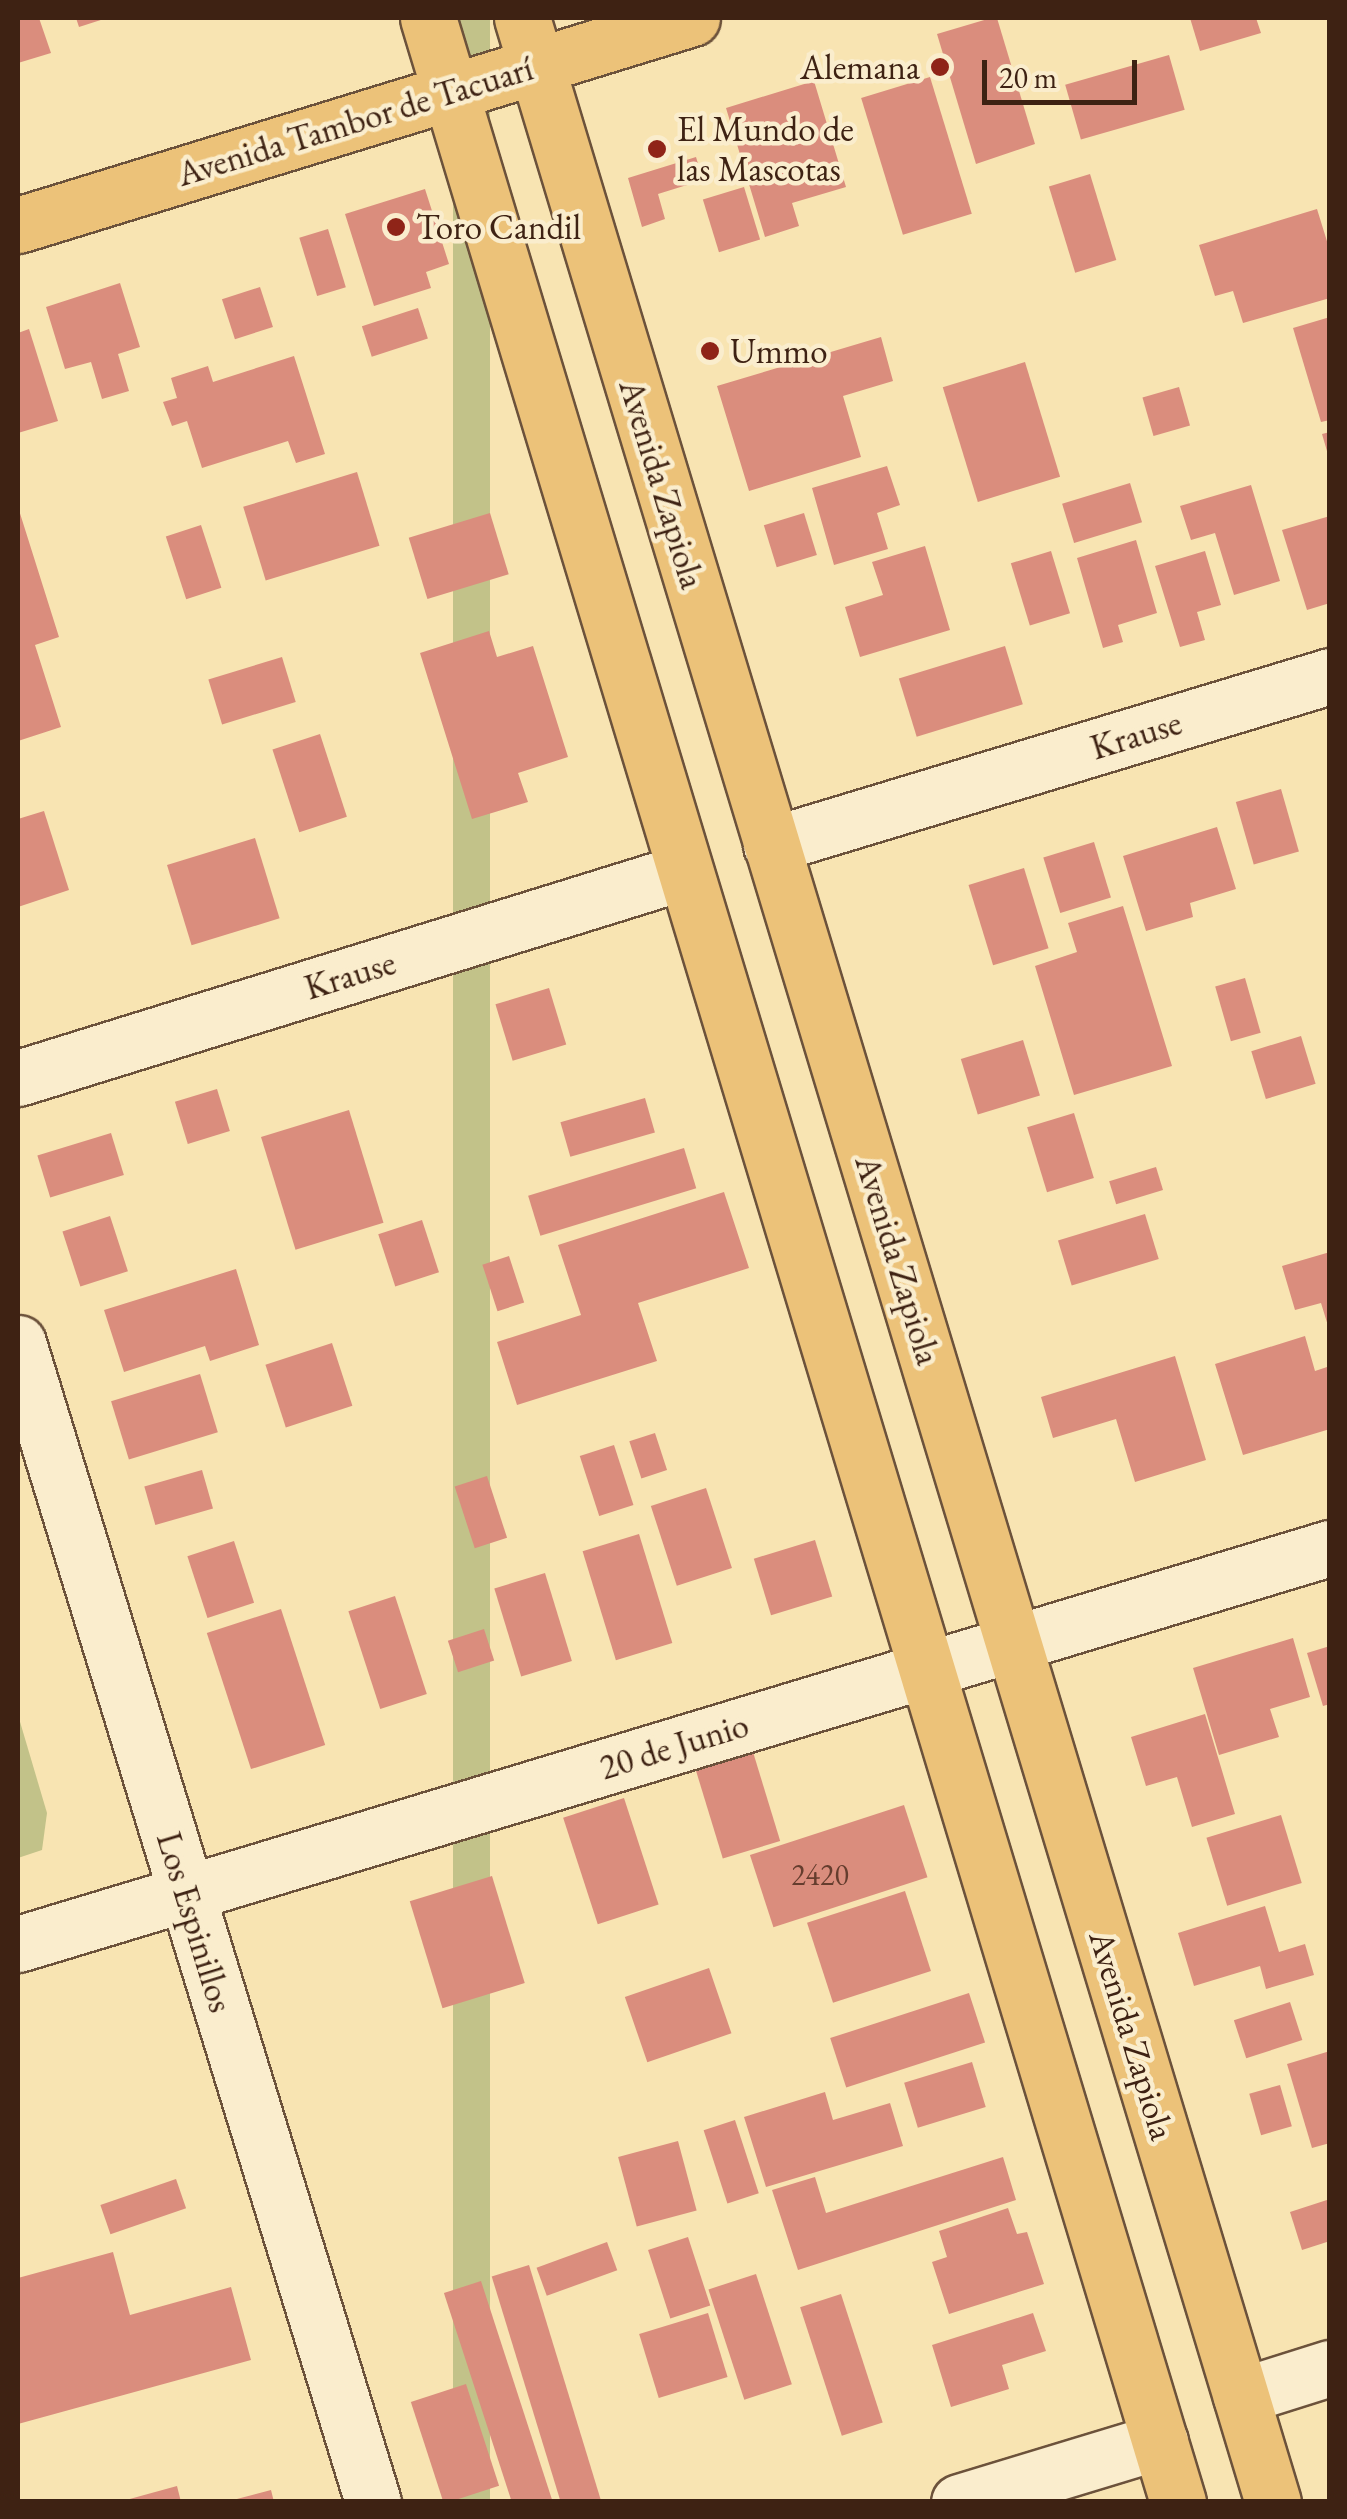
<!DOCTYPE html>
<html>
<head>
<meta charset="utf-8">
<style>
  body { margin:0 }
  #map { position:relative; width:1347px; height:2519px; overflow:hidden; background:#f8e4b2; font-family:"EB Garamond",serif }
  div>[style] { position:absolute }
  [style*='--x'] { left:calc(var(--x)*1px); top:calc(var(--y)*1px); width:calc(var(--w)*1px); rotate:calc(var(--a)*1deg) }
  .green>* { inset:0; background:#c2c289; transform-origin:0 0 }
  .building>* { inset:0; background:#da8d7d; transform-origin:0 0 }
  .roads { filter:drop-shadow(2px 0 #6c523b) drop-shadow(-2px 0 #6c523b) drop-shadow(0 2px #6c523b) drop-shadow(0 -2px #6c523b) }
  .minor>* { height:55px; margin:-27.5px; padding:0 27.5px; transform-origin:27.5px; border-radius:27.5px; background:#faedcd }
  .major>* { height:55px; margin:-27.5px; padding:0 27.5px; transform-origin:27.5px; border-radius:27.5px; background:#ecc279 }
  .dots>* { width:28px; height:28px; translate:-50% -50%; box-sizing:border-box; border:5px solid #faedcd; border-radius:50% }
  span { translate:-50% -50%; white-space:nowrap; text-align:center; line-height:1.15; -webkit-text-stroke:9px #faedcd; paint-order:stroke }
  .number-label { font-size:30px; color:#653d2e }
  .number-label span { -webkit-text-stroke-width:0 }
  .poi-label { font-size:35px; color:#3e2213 }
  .right { translate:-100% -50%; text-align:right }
  .left { translate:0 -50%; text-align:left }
  .street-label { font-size:35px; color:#3e2213 }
  .frame { position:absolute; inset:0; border:20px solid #3e2213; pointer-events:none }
  .scale { position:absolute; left:982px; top:60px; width:155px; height:45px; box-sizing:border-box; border:5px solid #3e2213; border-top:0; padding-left:12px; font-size:30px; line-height:35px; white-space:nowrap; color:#3e2213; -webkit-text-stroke:8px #faedcd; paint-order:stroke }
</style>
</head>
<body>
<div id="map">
  <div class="green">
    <div style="left:453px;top:18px;width:37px;height:2594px"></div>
    <div style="clip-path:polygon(18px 1715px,47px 1813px,42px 1850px,18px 1858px)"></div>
  </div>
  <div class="building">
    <div style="clip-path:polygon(18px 18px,39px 18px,51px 53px,18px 63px)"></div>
    <div style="clip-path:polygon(76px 18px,107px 18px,79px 27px)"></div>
    <div style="clip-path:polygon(991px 18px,997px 18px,1035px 144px,976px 164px,937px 34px)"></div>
    <div style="clip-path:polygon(1190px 18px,1256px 18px,1261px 33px,1200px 51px)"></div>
    <div style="left:1169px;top:55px;width:57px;height:108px;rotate:74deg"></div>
    <div style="left:930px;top:77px;width:143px;height:72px;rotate:73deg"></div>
    <div style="clip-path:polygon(814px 81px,846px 187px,792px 203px,799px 226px,765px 237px,726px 108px)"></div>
    <div style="clip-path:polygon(696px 157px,703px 180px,658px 194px,665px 219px,642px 227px,628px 178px)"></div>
    <div style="left:1090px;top:174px;width:90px;height:43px;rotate:73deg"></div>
    <div style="left:744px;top:187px;width:55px;height:43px;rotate:73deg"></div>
    <div style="clip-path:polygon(425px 189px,449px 264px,426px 272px,431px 288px,374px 306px,345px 214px)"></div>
    <div style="clip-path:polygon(1317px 209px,1330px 251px,1330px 298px,1243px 323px,1233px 291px,1215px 296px,1199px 245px)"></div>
    <div style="left:328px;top:229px;width:61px;height:30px;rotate:73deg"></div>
    <div style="clip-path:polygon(120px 283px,140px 347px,118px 354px,129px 391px,102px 399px,91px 362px,65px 369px,46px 307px)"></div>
    <div style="left:260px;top:287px;width:42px;height:40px;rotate:72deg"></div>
    <div style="left:418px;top:308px;width:32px;height:59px;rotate:72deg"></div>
    <div style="clip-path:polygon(1330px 317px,1330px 420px,1321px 422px,1293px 328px)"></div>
    <div style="clip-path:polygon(29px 329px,58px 421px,18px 433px,18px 333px)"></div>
    <div style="clip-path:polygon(881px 337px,893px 381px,843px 396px,861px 457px,749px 491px,717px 386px)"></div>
    <div style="clip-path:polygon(294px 356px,325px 454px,296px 463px,288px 441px,202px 468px,187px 421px,172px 426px,163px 402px,177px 398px,171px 378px,208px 366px,213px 382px)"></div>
    <div style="left:1025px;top:362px;width:120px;height:86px;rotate:73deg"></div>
    <div style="left:1179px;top:387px;width:40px;height:38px;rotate:74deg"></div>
    <div style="clip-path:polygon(1330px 432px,1330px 457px,1329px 458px,1322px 434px)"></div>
    <div style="clip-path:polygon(887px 466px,900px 505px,877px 513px,888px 549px,834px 565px,812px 488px)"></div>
    <div style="left:357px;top:472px;width:77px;height:119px;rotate:73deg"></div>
    <div style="left:1130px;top:483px;width:41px;height:71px;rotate:73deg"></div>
    <div style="clip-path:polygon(1251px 485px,1280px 581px,1234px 595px,1215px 533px,1191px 540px,1180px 506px)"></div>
    <div style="clip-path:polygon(18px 507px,59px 637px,35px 645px,61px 727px,18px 741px)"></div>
    <div style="left:490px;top:513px;width:64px;height:85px;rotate:73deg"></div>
    <div style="left:804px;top:513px;width:44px;height:42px;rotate:73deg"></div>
    <div style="clip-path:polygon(1330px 516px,1330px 603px,1307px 610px,1282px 530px)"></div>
    <div style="left:201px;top:525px;width:66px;height:37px;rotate:72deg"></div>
    <div style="clip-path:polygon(1136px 540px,1157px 613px,1118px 625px,1123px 642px,1103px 648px,1077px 558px)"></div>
    <div style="clip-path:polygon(925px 546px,950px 630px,860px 657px,845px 607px,883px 595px,872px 562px)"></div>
    <div style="left:1051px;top:551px;width:65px;height:42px;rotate:73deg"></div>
    <div style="clip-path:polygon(1205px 551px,1221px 605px,1197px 612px,1205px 640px,1180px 647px,1155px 566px)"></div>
    <div style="clip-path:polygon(489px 631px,497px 657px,533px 646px,568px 757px,518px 773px,528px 802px,472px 819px,420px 653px)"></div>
    <div style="left:1005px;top:646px;width:61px;height:111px;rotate:73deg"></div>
    <div style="left:282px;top:657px;width:47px;height:77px;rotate:73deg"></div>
    <div style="left:320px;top:734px;width:87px;height:50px;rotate:72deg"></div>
    <div style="left:1281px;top:789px;width:65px;height:47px;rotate:74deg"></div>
    <div style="clip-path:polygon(44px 811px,69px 890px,18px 907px,18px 819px)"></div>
    <div style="clip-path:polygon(1217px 827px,1236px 889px,1190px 903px,1193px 917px,1146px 931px,1123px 856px)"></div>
    <div style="left:255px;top:838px;width:84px;height:92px;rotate:73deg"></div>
    <div style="left:1094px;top:842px;width:58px;height:53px;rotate:73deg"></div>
    <div style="left:1024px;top:868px;width:84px;height:58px;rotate:73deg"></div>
    <div style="clip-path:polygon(1123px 906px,1172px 1066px,1074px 1095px,1035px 966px,1077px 952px,1068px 923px)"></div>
    <div style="left:1245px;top:978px;width:57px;height:31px;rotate:74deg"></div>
    <div style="left:549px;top:988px;width:59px;height:56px;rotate:73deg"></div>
    <div style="left:1301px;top:1036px;width:50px;height:52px;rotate:73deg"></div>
    <div style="left:1023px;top:1040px;width:58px;height:65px;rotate:73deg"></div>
    <div style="left:217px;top:1089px;width:44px;height:44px;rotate:73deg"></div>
    <div style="left:645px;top:1098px;width:36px;height:88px;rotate:74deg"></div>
    <div style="left:349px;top:1110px;width:118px;height:92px;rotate:73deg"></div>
    <div style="left:1074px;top:1113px;width:68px;height:49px;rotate:73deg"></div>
    <div style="left:111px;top:1133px;width:44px;height:77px;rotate:73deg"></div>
    <div style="left:684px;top:1148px;width:42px;height:163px;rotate:73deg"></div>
    <div style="left:1156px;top:1167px;width:24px;height:49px;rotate:73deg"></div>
    <div style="clip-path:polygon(724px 1192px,749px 1268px,638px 1303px,657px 1361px,517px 1405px,497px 1342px,581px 1315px,558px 1245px)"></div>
    <div style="left:1145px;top:1214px;width:47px;height:91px;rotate:73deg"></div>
    <div style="left:110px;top:1216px;width:58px;height:50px;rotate:72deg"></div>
    <div style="left:422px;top:1220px;width:55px;height:46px;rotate:72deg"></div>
    <div style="clip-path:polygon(1330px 1252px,1330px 1328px,1329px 1329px,1321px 1303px,1295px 1310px,1282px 1266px)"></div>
    <div style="left:509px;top:1256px;width:49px;height:28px;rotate:72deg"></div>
    <div style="clip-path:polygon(236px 1269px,259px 1345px,210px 1361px,205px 1346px,124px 1372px,104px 1310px)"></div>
    <div style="clip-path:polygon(1305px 1336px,1315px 1371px,1330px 1366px,1330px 1429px,1243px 1455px,1215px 1364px)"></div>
    <div style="left:332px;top:1343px;width:66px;height:70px;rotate:72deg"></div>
    <div style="clip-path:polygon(1175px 1356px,1206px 1460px,1135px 1482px,1116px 1419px,1053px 1438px,1041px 1397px)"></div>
    <div style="left:200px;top:1374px;width:61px;height:93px;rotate:73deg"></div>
    <div style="left:655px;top:1433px;width:39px;height:27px;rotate:72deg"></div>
    <div style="left:614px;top:1445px;width:63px;height:36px;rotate:72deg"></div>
    <div style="left:202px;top:1470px;width:40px;height:60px;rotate:74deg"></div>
    <div style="left:487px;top:1476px;width:65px;height:34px;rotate:72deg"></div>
    <div style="left:706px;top:1488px;width:84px;height:58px;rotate:72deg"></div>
    <div style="left:639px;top:1534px;width:114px;height:59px;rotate:73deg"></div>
    <div style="left:815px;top:1540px;width:59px;height:64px;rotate:73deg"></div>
    <div style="left:234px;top:1541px;width:65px;height:49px;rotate:72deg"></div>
    <div style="left:545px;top:1573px;width:92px;height:53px;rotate:73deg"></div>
    <div style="left:395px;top:1596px;width:103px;height:49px;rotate:72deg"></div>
    <div style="left:281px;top:1609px;width:143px;height:78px;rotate:72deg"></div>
    <div style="left:484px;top:1629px;width:33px;height:38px;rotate:72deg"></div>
    <div style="clip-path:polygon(1293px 1638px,1310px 1697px,1270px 1709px,1279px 1737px,1219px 1755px,1193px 1668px)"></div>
    <div style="clip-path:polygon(1330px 1646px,1330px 1704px,1323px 1706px,1307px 1653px)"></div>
    <div style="clip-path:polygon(1205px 1714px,1235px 1814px,1192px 1827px,1177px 1777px,1146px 1786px,1131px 1737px)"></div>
    <div style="left:753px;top:1752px;width:93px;height:60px;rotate:73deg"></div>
    <div style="left:624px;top:1798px;width:112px;height:64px;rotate:72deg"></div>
    <div style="left:904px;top:1805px;width:76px;height:162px;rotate:72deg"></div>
    <div style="left:1281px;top:1815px;width:71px;height:78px;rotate:73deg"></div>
    <div style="left:492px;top:1876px;width:112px;height:86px;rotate:73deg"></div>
    <div style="left:905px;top:1891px;width:84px;height:103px;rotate:72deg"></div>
    <div style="clip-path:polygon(1265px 1906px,1279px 1952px,1305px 1944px,1314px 1975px,1266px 1989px,1260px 1966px,1194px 1986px,1178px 1933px)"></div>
    <div style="left:709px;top:1968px;width:69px;height:89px;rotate:71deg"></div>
    <div style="left:969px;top:1993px;width:52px;height:146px;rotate:72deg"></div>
    <div style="left:1290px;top:2002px;width:40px;height:59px;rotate:72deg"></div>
    <div style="clip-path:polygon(1330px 2051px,1330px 2143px,1312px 2148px,1287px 2064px)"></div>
    <div style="left:972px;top:2062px;width:47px;height:71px;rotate:73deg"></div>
    <div style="left:1280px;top:2085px;width:43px;height:32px;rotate:74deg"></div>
    <div style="clip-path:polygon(825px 2092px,833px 2120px,890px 2103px,903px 2146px,766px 2187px,744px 2117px)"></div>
    <div style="left:735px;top:2120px;width:77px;height:33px;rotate:72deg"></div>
    <div style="left:678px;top:2141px;width:72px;height:62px;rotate:75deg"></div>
    <div style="clip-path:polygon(1003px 2157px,1016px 2200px,798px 2270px,772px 2190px,815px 2177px,826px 2213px)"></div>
    <div style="left:176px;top:2179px;width:31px;height:80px;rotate:71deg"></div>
    <div style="clip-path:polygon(1330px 2199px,1330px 2241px,1302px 2250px,1290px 2212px)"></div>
    <div style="clip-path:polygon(1008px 2208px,1017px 2234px,1027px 2232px,1044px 2284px,949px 2314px,932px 2262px,947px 2257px,939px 2231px)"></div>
    <div style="left:688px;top:2237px;width:72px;height:42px;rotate:72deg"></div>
    <div style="left:607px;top:2242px;width:30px;height:75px;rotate:70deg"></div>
    <div style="clip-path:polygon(113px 2252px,130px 2315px,231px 2287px,251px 2360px,18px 2424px,18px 2278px)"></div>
    <div style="left:529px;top:2265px;width:248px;height:39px;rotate:73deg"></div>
    <div style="left:756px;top:2274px;width:116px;height:50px;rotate:72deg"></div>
    <div style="left:481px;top:2281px;width:232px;height:39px;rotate:72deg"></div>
    <div style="left:841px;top:2294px;width:135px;height:43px;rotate:72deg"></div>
    <div style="left:708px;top:2313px;width:67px;height:72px;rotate:73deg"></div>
    <div style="clip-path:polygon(1033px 2313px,1046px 2351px,1002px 2365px,1009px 2389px,951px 2407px,932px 2345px)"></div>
    <div style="left:466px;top:2384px;width:107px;height:58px;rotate:72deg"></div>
    <div style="clip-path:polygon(177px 2486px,181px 2502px,126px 2502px,126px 2500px)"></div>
    <div style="clip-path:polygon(271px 2490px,274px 2502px,234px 2502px,233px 2500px)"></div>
  </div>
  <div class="roads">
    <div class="minor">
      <div style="--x:771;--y:845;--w:584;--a:-16.82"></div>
      <div style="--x:18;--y:1078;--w:696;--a:-17.21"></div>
      <div style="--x:18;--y:1343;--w:1212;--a:72.97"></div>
      <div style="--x:18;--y:1944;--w:1370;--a:-16.8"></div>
      <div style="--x:1241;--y:2396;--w:93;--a:-17.5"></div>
      <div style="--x:959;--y:2502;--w:210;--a:-16.9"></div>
    </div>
    <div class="major">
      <div style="--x:428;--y:18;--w:2595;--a:73.2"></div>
      <div style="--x:522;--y:18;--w:2595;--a:73.18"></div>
      <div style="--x:18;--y:225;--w:705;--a:-17.07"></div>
    </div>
  </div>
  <div class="dots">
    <div style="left:940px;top:67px;background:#8f2418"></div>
    <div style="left:657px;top:149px;background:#8f2418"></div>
    <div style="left:396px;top:227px;background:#8f2418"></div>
    <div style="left:710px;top:351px;background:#8f2418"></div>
  </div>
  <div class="number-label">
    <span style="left:820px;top:1875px">2420</span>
  </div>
  <div class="poi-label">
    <span class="right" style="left:920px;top:67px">Alemana</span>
    <span class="left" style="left:677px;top:149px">El Mundo de<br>las Mascotas</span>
    <span class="left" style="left:416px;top:227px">Toro Candil</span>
    <span class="left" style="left:730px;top:351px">Ummo</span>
  </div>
  <div class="street-label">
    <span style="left:355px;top:121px;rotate:-17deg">Avenida Tambor de Tacuarí</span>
    <span style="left:662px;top:484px;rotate:73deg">Avenida Zapiola</span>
    <span style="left:1136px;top:735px;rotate:-17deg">Krause</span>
    <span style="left:350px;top:975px;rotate:-17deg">Krause</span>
    <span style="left:898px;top:1260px;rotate:73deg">Avenida Zapiola</span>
    <span style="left:674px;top:1746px;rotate:-17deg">20 de Junio</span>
    <span style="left:195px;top:1922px;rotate:73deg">Los Espinillos</span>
    <span style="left:1132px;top:2035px;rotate:73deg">Avenida Zapiola</span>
  </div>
  <div class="frame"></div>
  <div class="scale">20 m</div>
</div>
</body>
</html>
